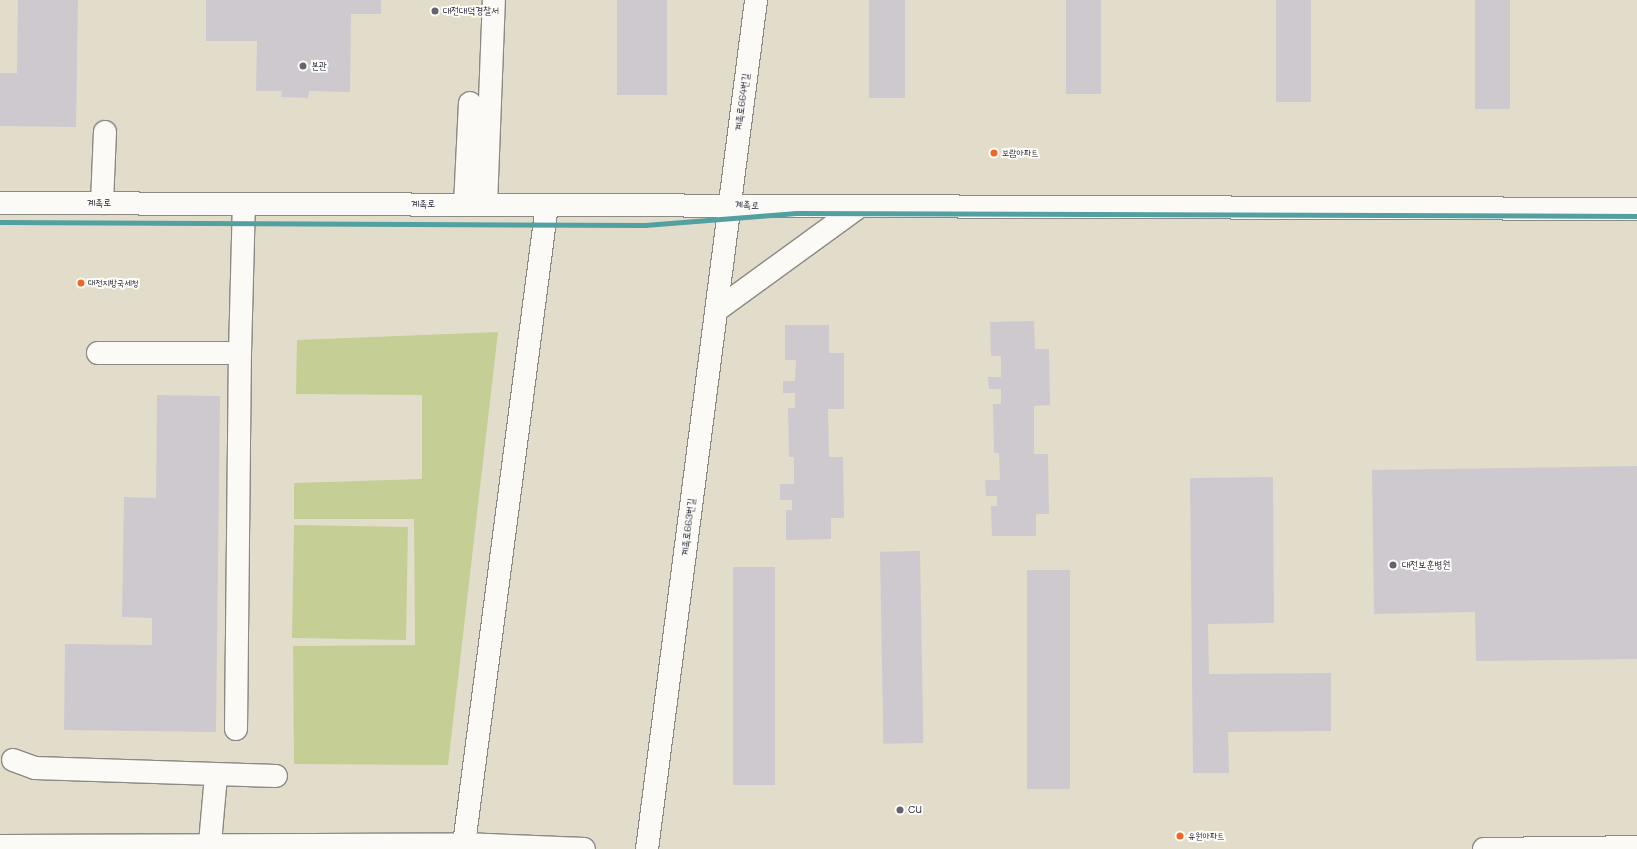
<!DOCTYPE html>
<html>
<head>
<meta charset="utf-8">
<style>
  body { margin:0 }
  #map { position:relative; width:1637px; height:849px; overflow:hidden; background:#e2ddcb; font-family:Mali,"Poor Story",sans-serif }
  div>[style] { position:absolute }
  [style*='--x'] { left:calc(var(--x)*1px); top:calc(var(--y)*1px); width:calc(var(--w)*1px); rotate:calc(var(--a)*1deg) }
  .green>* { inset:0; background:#c5cf95; transform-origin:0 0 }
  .building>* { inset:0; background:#cec9ce; transform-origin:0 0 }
  .roads { filter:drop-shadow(1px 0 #8c8984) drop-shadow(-1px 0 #8c8984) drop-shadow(0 1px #8c8984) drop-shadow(0 -1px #8c8984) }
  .minor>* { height:22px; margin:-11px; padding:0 11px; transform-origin:11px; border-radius:11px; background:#fbfaf7 }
  .major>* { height:22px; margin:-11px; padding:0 11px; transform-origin:11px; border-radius:11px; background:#fbfaf7 }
  .tram-1>* { height:5px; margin:-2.5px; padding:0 2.5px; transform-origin:2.5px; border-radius:2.5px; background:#53a0a0 }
  .dots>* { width:11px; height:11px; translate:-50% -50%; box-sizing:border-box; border:2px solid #fdfcf7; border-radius:50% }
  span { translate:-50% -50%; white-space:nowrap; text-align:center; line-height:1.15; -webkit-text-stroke:4px #fdfcf7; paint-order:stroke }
  .bus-label { font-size:9px; color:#22223b }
  .left { translate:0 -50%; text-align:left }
  .poi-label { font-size:10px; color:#22223b }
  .street-label { font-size:10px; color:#22223b }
</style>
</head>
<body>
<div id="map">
  <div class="green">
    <div style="clip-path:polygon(498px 332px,448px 765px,294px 764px,293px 646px,415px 645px,414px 519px,294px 519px,294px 483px,422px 479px,422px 395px,296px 394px,297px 340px)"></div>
    <div style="left:294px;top:525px;width:114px;height:113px;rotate:1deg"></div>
  </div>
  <div class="building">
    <div style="clip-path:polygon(18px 0,78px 0,76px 127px,0 126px,0 73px,17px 73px)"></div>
    <div style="clip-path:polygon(206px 0,381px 0,381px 14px,351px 14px,350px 92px,309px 91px,308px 98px,281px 97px,282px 91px,256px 91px,257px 41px,206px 41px)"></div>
    <div style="left:617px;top:0;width:50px;height:95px"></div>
    <div style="left:869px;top:0;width:36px;height:98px"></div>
    <div style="left:1066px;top:0;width:35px;height:94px"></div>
    <div style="left:1276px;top:0;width:35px;height:102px"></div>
    <div style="left:1475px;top:0;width:35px;height:109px"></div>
    <div style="clip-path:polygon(1034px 321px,1035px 349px,1049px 349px,1050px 405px,1034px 406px,1034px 454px,1048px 454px,1049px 514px,1036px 514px,1036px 536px,992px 536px,991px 506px,997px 506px,997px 496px,986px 496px,985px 480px,1000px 480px,999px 453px,994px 453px,993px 404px,1001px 404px,1001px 389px,989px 389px,988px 377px,1001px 377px,1001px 356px,991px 356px,990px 322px)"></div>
    <div style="clip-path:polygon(785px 325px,829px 325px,829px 353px,844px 353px,844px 409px,828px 409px,829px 457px,843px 457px,844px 518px,831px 518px,831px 539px,786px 540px,786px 510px,792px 510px,792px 500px,780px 500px,780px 484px,794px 484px,794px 457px,789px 457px,788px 408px,795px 408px,795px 393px,783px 393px,783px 381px,795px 381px,796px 360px,785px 360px)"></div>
    <div style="clip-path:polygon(157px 395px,220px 396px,216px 732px,64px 730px,65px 644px,152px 645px,152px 618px,122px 617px,124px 497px,156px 498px)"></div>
    <div style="clip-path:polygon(1637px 466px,1637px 659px,1476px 661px,1475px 612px,1374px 614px,1372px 470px)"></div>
    <div style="clip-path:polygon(1273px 477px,1274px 623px,1208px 624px,1209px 674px,1331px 673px,1331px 731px,1228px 732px,1229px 773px,1193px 773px,1190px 478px)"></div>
    <div style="left:920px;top:551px;width:192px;height:40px;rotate:89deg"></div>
    <div style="left:733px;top:567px;width:42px;height:218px"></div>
    <div style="left:1027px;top:570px;width:43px;height:219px"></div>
  </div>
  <div class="roads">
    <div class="minor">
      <div style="--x:102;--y:203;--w:71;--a:-87.6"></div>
      <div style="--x:465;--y:205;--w:102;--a:-87.2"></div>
      <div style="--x:486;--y:205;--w:205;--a:-87.8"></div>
      <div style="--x:98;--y:353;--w:142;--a:0"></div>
      <div style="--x:240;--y:353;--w:149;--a:-88.5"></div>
      <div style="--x:236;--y:729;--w:376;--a:-89.4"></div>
      <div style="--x:13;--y:760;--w:23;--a:20"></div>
      <div style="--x:35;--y:768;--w:241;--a:1.9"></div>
      <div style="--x:210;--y:843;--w:67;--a:-84.9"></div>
      <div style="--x:464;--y:844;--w:644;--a:-82.6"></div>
      <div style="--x:0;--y:846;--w:464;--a:-0.2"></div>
      <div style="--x:464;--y:844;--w:120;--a:2.4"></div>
      <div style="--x:1484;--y:849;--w:153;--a:-0.7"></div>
    </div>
    <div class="major">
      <div style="--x:0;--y:203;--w:1637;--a:0.21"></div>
      <div style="--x:717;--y:310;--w:172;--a:-36"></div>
      <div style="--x:647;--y:849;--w:856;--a:-82.68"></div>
    </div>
  </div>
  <div class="tram-1">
    <div style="--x:0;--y:222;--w:645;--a:0.27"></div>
    <div style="--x:645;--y:225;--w:152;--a:-4.5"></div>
    <div style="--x:797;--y:213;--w:840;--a:0.2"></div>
  </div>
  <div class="dots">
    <div style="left:435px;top:11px;background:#65636d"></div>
    <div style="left:303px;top:66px;background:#65636d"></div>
    <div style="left:994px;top:153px;background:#f26522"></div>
    <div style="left:81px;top:283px;background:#f26522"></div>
    <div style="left:1393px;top:565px;background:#65636d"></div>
    <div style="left:900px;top:810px;background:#65636d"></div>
    <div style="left:1180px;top:836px;background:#f26522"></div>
  </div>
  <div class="bus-label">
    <span class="left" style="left:1002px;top:153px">보람아파트</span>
    <span class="left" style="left:88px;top:283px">대전지방국세청</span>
    <span class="left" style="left:1188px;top:836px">유원아파트</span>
  </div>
  <div class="poi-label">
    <span class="left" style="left:443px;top:11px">대전대덕경찰서</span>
    <span class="left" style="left:311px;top:66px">본관</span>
    <span class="left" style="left:1402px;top:565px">대전보훈병원</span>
    <span class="left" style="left:908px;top:810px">CU</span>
  </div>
  <div class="street-label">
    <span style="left:742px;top:102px;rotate:-82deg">계족로664번길</span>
    <span style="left:99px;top:203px">계족로</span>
    <span style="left:423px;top:204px">계족로</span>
    <span style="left:747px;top:205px;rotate:2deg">계족로</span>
    <span style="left:688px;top:527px;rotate:-83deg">계족로663번길</span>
  </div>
</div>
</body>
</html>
